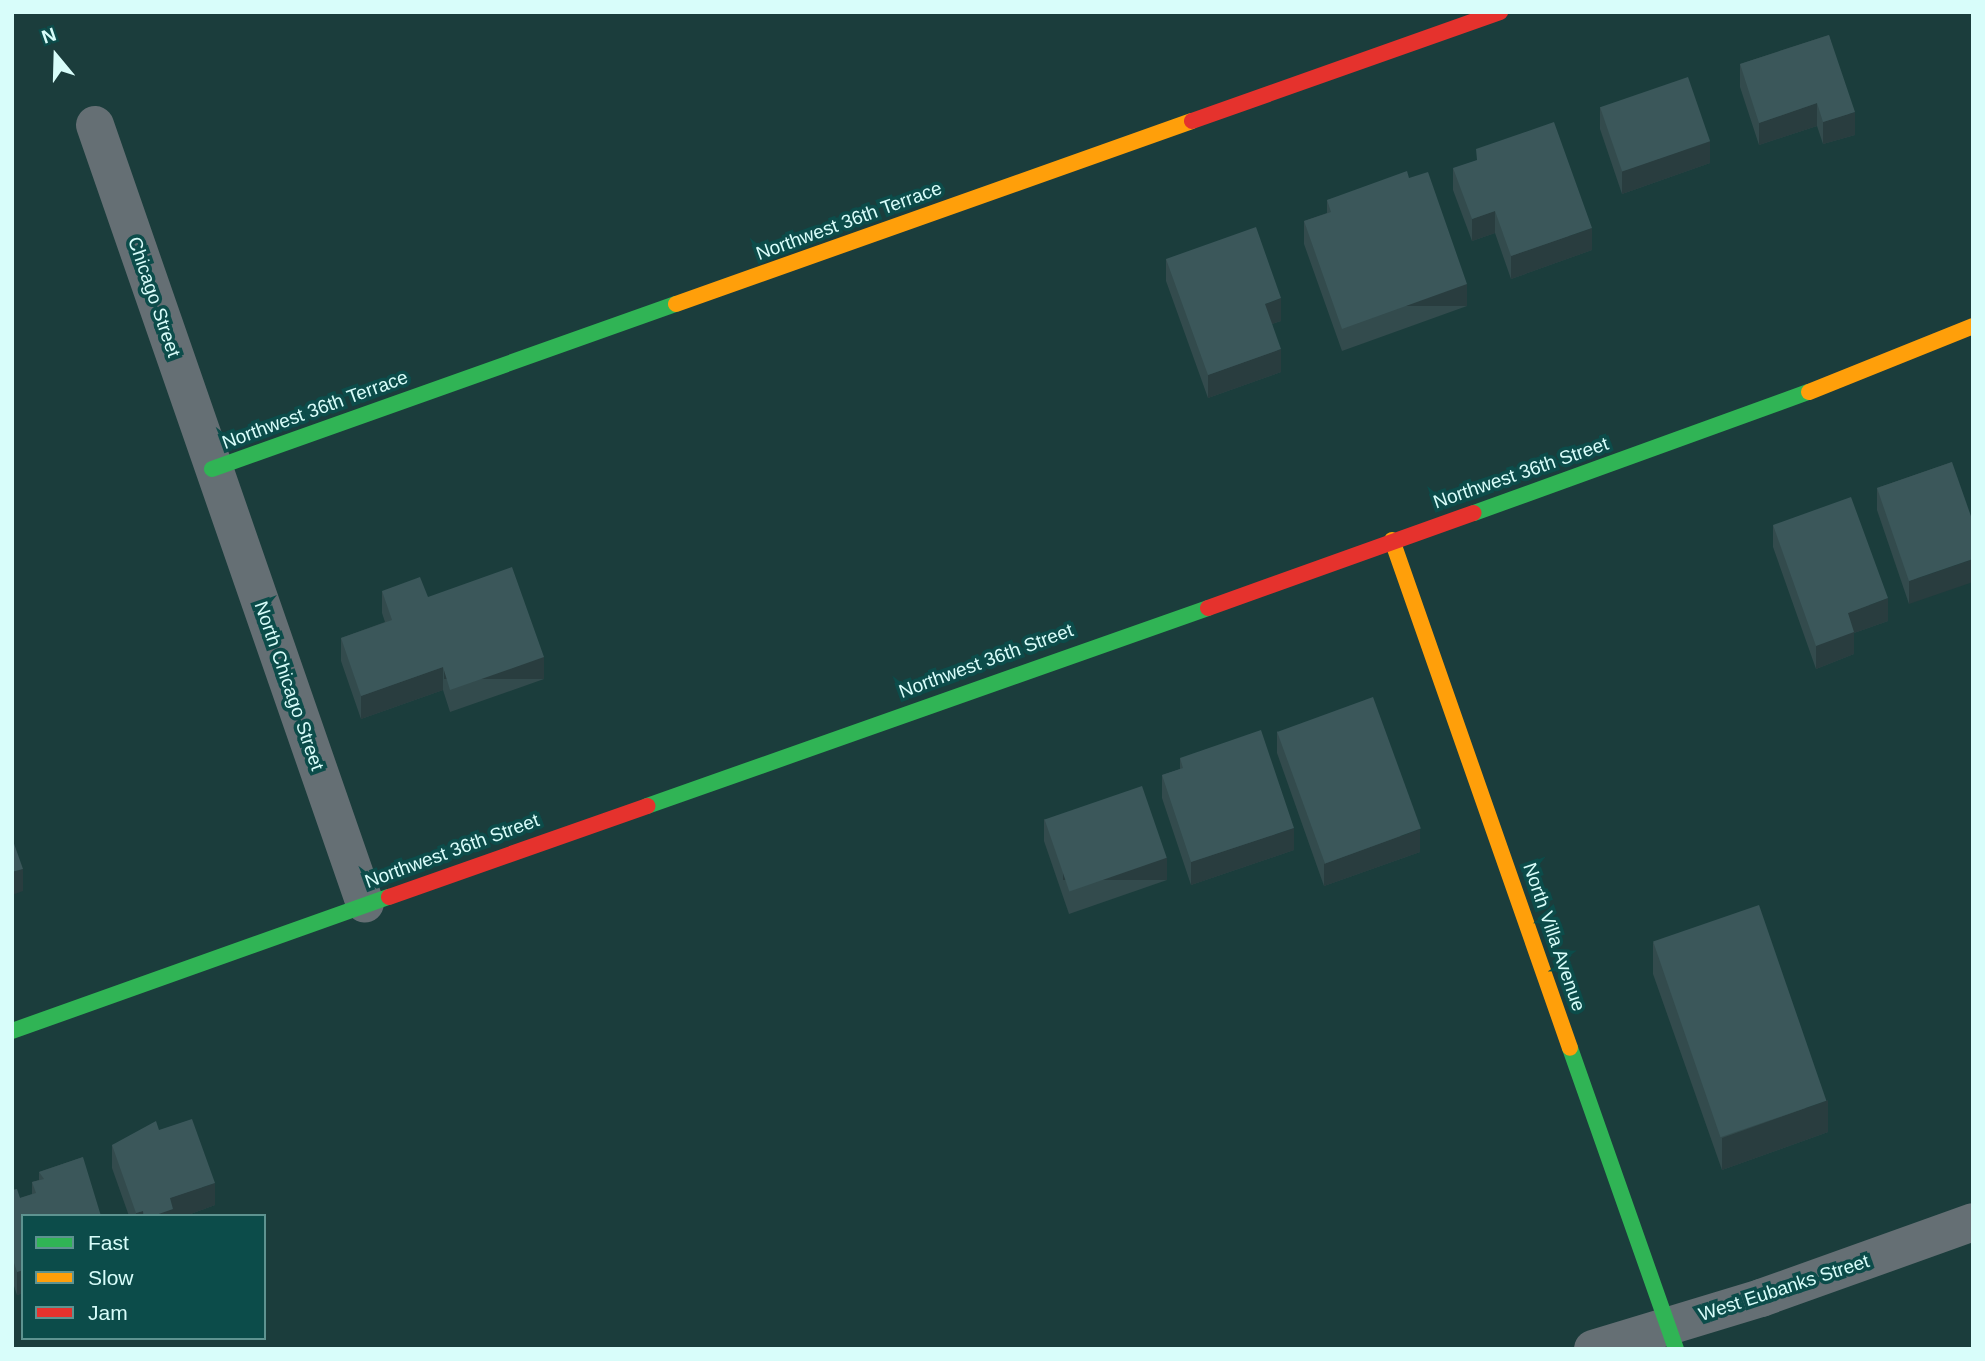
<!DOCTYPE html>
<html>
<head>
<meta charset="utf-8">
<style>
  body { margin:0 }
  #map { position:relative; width:1985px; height:1361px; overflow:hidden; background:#1b3d3c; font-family:Helvetica,sans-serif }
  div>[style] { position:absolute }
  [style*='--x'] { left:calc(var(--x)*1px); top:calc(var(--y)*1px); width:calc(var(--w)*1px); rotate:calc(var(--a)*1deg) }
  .street>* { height:38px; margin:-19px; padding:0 19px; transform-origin:19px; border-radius:19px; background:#656f74 }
  .fast>* { height:16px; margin:-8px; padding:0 8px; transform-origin:8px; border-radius:8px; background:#30b455 }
  .slow>* { height:16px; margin:-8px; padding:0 8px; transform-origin:8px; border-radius:8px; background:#ff9f0a }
  .jam>* { height:16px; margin:-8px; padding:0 8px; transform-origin:8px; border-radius:8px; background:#e5322d }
  .wall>* { inset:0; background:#334b4d }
  .shaded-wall>* { inset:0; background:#293d3f; transform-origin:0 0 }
  .building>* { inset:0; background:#3b575a; transform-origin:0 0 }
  span { translate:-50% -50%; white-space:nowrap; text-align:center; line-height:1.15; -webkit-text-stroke:7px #0c4c4a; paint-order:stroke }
  .street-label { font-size:19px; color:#d8fdfa }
  .frame { position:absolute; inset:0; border:14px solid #d8fdfa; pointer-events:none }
  .legend { position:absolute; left:21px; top:1214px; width:245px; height:126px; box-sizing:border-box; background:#0c4c4a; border:2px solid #5e9390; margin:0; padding:9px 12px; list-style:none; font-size:21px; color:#d8fdfa }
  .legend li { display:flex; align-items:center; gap:14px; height:35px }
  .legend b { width:35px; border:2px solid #5e9390 }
  .north { position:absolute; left:21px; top:21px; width:70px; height:70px; -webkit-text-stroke:5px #0c4c4a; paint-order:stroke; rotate:341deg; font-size:19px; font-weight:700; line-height:28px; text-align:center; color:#d8fdfa }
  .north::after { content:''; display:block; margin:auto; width:24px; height:32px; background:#d8fdfa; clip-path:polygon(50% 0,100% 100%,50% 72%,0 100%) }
</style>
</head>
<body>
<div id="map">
  <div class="street">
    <div style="--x:95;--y:125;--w:824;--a:70.88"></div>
    <div style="--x:1593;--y:1349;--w:176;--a:-16.9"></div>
    <div style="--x:1761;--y:1298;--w:225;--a:-19.7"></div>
  </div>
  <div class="fast">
    <div style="--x:212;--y:469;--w:492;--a:-19.6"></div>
    <div style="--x:1474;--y:513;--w:356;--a:-19.9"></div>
    <div style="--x:647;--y:806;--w:595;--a:-19.44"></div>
    <div style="--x:12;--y:1031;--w:400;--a:-19.6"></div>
    <div style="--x:1570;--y:1048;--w:319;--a:70.6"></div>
  </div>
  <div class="slow">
    <div style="--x:676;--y:304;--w:547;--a:-19.53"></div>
    <div style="--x:1809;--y:392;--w:177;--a:-21.9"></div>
    <div style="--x:1392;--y:540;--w:538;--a:70.69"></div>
  </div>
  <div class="jam">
    <div style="--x:1192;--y:121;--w:327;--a:-19.5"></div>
    <div style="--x:1208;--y:608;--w:282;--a:-19.7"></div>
    <div style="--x:389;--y:897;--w:274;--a:-19.4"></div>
  </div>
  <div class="wall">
    <div style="clip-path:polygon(1829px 35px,1855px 135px,1823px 144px,1817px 126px,1759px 145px,1740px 87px,1740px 64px)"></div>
    <div style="clip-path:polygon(1600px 107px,1710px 163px,1622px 194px,1600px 129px)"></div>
    <div style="clip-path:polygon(1453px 168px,1592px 250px,1511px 279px,1495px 233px,1472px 241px,1453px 190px)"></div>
    <div style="clip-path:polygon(1409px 178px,1467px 306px,1342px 351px,1304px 244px,1304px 221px,1327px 213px,1327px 200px)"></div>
    <div style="clip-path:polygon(1166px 259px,1281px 321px,1272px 324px,1281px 372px,1208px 398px,1166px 281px)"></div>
    <div style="clip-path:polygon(1952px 462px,1909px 604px,1877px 510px,1877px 488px)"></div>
    <div style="clip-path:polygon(1773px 525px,1888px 621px,1854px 633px,1854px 654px,1816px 669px,1773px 547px)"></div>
    <div style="clip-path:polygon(382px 591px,428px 597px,544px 679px,450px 712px,443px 690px,361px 719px,341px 661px,341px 638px,385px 622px,382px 613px)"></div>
    <div style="clip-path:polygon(1277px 731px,1420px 852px,1324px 886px,1277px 753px)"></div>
    <div style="clip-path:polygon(1180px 758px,1294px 850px,1191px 885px,1162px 798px,1162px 775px,1180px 769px)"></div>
    <div style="clip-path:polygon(1044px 819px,1167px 880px,1069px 914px,1044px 841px)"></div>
    <div style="clip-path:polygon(1653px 942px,1828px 1132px,1722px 1170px,1653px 974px)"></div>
    <div style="clip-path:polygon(159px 1130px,215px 1205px,185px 1216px,129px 1216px,112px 1168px,112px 1145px)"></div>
    <div style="clip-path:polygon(83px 1157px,23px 1216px,23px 1293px,17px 1295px,12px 1280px,12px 1190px,20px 1198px,32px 1194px,32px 1182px,39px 1180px,39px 1172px)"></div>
  </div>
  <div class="shaded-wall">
    <div style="clip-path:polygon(1817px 103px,1817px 126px,1759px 145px,1759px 123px)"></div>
    <div style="clip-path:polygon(1855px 112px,1855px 135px,1823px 144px,1823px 122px)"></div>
    <div style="clip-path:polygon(1710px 141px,1710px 163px,1622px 194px,1622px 171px)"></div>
    <div style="clip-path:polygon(1495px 211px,1495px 233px,1472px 241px,1472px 219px)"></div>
    <div style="clip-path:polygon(1592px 228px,1592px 250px,1511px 279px,1511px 256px)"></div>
    <div style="left:1467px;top:284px;width:22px;height:133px;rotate:90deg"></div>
    <div style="clip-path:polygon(1281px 298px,1281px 321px,1265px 326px,1265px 304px)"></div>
    <div style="clip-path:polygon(1281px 349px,1281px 372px,1208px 398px,1208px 375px)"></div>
    <div style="clip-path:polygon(1973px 559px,1973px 582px,1909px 604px,1909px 581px)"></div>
    <div style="clip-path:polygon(1888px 598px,1888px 621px,1854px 633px,1854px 654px,1816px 669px,1816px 646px,1848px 613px)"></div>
    <div style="left:544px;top:657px;width:22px;height:100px;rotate:90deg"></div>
    <div style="clip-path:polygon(443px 667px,443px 690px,361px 719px,361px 696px)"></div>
    <div style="clip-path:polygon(1294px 828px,1294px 850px,1191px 885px,1191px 862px)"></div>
    <div style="clip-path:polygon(1420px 829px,1420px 852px,1324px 886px,1324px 864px)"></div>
    <div style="left:1167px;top:858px;width:22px;height:104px;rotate:90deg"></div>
    <div style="clip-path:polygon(23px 869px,23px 891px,12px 895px,12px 872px)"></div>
    <div style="clip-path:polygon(1828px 1100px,1828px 1132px,1722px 1170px,1722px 1138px)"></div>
    <div style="clip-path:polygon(215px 1183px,215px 1205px,185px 1216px,153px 1216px,170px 1198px)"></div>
    <div style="clip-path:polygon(143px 1211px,143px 1216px,136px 1216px,136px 1213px)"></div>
    <div style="clip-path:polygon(23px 1270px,23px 1293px,17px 1295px,17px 1272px)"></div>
  </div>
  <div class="building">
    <div style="clip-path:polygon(1829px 35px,1855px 112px,1823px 122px,1817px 103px,1759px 123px,1740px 64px)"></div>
    <div style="left:1688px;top:77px;width:68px;height:93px;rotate:71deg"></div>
    <div style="clip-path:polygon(1554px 122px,1592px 228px,1511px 256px,1495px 211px,1472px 219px,1453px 168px,1477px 160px,1476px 149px)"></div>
    <div style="clip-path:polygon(1407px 171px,1409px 178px,1428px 172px,1467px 284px,1342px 329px,1304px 221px,1331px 212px,1327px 200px)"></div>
    <div style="clip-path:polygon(1256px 227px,1281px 298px,1265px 304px,1281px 349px,1208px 375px,1166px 259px)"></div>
    <div style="clip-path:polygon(1952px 462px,1973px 522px,1973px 559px,1909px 581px,1877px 488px)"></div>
    <div style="clip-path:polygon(1851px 497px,1888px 598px,1848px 613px,1854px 632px,1816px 646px,1773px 525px)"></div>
    <div style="clip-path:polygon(512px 567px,544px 657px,450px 690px,443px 667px,361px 696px,341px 638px,392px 620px,382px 591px,420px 577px,428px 597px)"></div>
    <div style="left:1373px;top:697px;width:140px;height:102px;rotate:70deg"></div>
    <div style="clip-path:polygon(1261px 730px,1294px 828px,1191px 862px,1162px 775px,1183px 768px,1180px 758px)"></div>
    <div style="left:1142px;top:786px;width:76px;height:103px;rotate:71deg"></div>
    <div style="clip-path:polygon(12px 838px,23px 869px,12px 872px)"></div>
    <div style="left:1759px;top:905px;width:207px;height:112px;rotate:71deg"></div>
    <div style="clip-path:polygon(192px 1119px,215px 1183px,170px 1198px,173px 1209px,153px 1216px,144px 1216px,143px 1211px,136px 1213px,112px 1145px,156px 1121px,159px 1130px)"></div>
    <div style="clip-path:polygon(83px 1157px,101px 1216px,23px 1216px,23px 1270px,17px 1272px,12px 1257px,12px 1190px,17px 1189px,20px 1198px,36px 1193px,32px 1182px,44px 1179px,39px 1172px)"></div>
  </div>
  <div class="street-label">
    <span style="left:849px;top:221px;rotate:-20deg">Northwest 36th Terrace</span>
    <span style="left:154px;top:297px;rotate:71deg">Chicago Street</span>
    <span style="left:315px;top:410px;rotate:-20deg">Northwest 36th Terrace</span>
    <span style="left:1521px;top:473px;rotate:-19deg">Northwest 36th Street</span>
    <span style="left:986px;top:661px;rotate:-20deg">Northwest 36th Street</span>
    <span style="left:289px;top:686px;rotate:71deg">North Chicago Street</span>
    <span style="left:452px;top:851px;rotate:-20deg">Northwest 36th Street</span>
    <span style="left:1554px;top:937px;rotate:71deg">North Villa Avenue</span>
    <span style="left:1784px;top:1288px;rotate:-18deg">West Eubanks Street</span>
  </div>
  <div class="frame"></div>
  <ul class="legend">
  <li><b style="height:9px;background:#30b455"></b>Fast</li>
  <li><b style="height:9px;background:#ff9f0a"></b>Slow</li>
  <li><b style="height:9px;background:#e5322d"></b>Jam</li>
  </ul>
  <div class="north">N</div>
</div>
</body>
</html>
